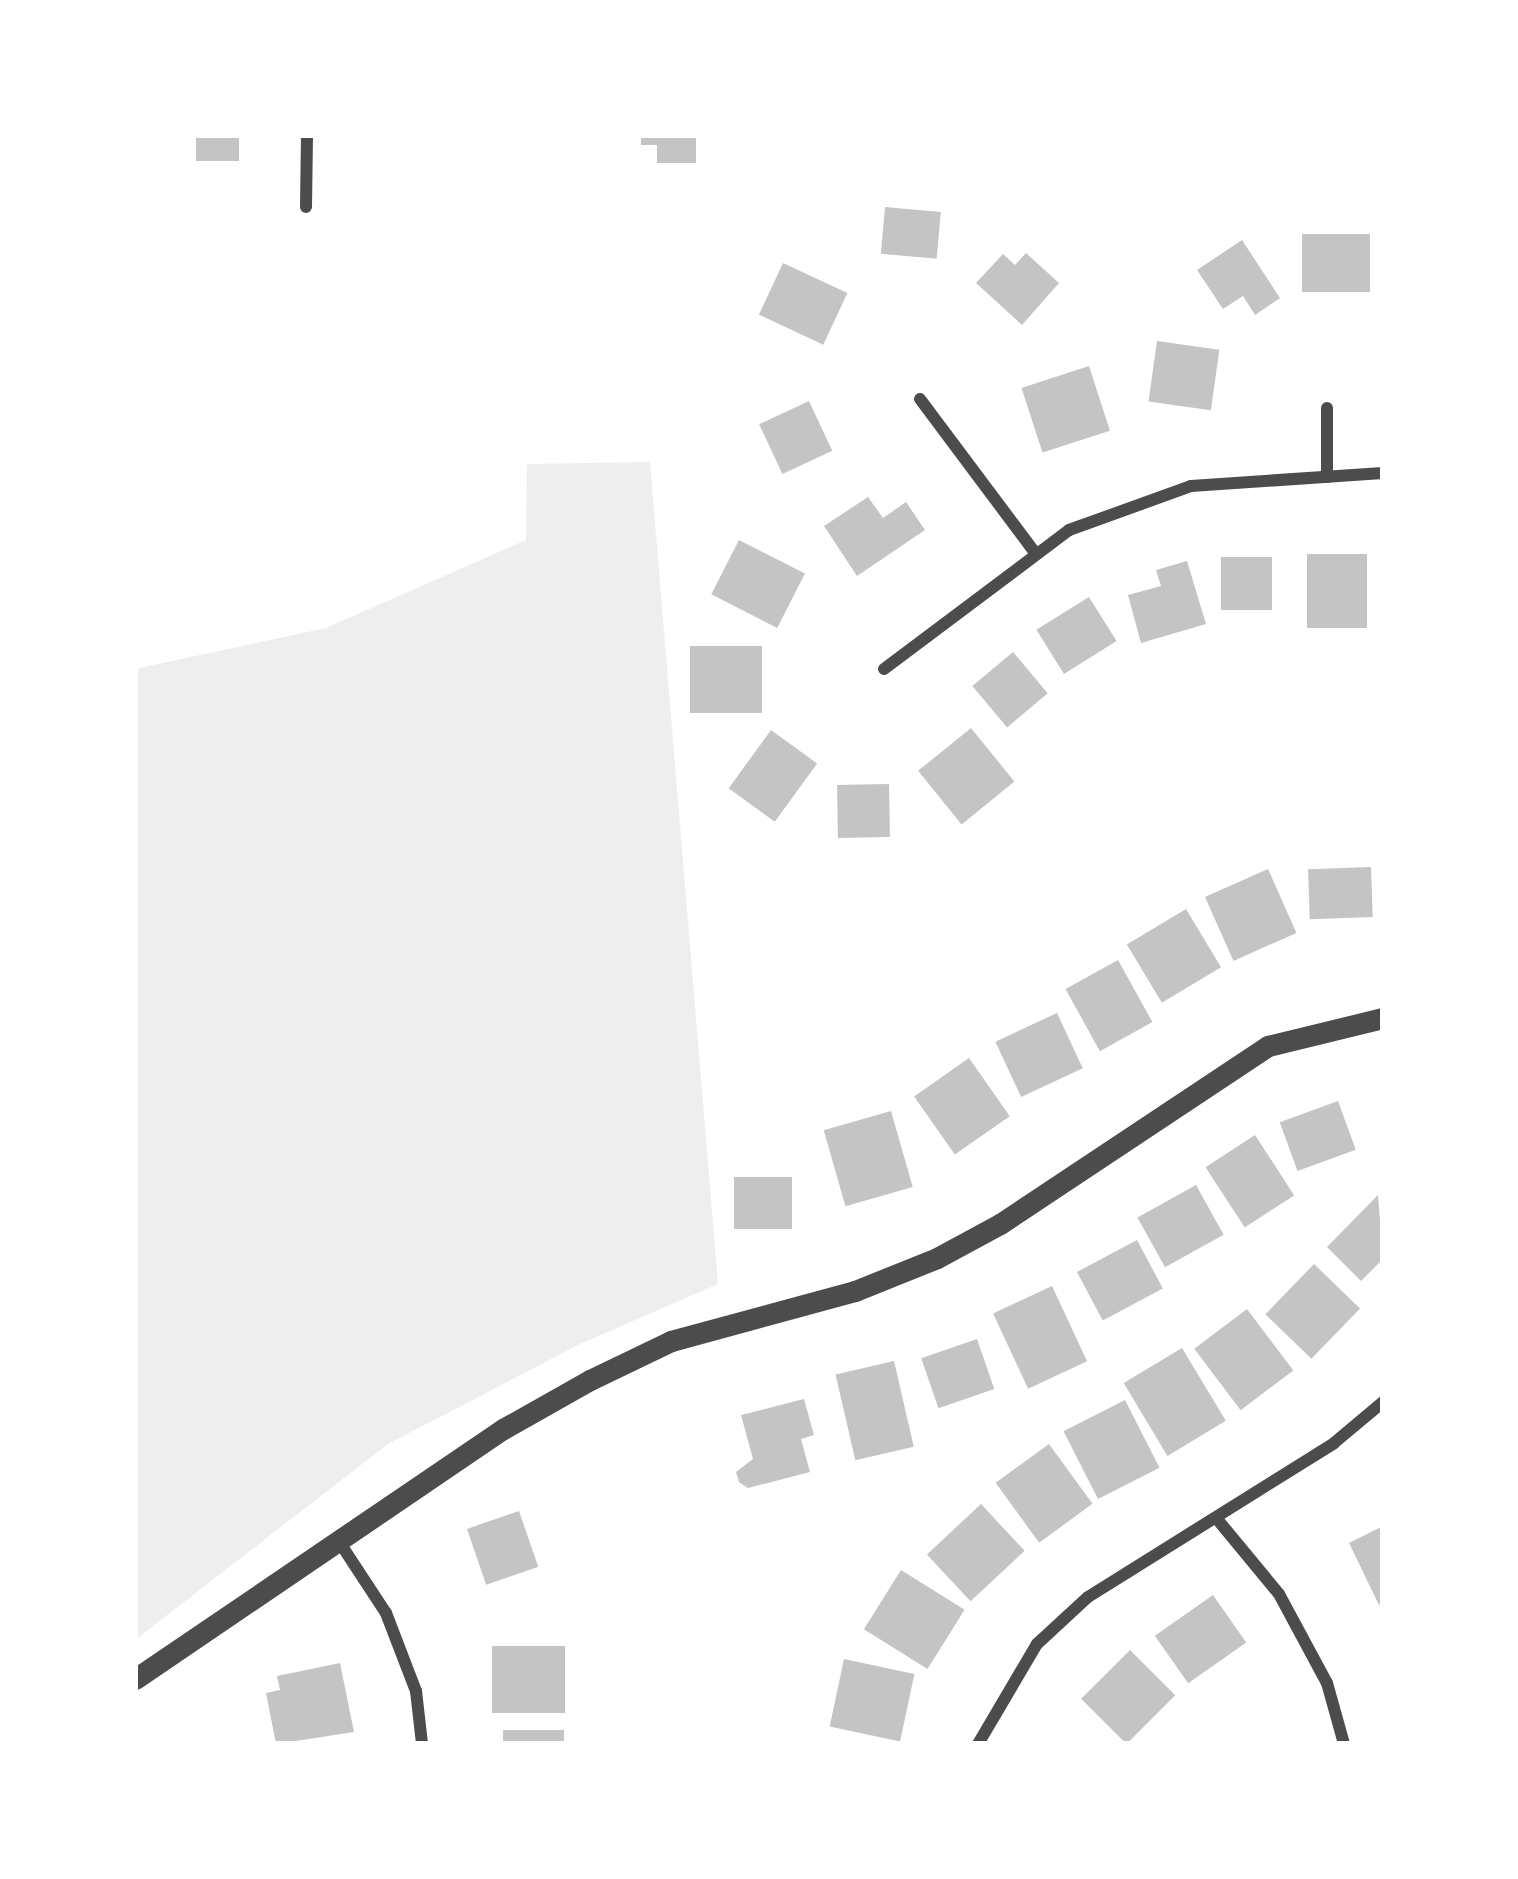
<!DOCTYPE html>
<html>
<head>
<meta charset="utf-8">
<style>
  body { margin:0 }
  #map { position:relative; width:1518px; height:1879px; overflow:hidden; background:#fff; font-family:"Work Sans",sans-serif }
  div>[style] { position:absolute }
  [style*='--x'] { left:calc(var(--x)*1px); top:calc(var(--y)*1px); width:calc(var(--w)*1px); rotate:calc(var(--a)*1deg) }
  .green>* { inset:0; background:#eee }
  .building>* { inset:0; background:#c4c4c4; transform-origin:0 0 }
  .minor>* { height:12px; margin:-6px; padding:0 6px; transform-origin:6px; border-radius:6px; background:#4c4c4c }
  .tertiary>* { height:21px; margin:-10.5px; padding:0 10.5px; transform-origin:10.5px; border-radius:10.5px; background:#4c4c4c }
  span { translate:-50% -50%; white-space:nowrap; text-align:center; line-height:1.15; -webkit-text-stroke:9px #fff; paint-order:stroke }
  .frame { position:absolute; inset:0; border:138px solid #fff; pointer-events:none }
</style>
</head>
<body>
<div id="map">
  <div class="green">
    <div style="clip-path:polygon(650px 462px,718px 1284px,580px 1344px,388px 1444px,135px 1640px,135px 669px,326px 628px,526px 540px,527px 464px)"></div>
  </div>
  <div class="building">
    <div style="left:196px;top:135px;width:43px;height:26px"></div>
    <div style="clip-path:polygon(641px 135px,696px 135px,696px 163px,657px 163px,657px 145px,641px 145px)"></div>
    <div style="left:885px;top:207px;width:56px;height:47px;rotate:5deg"></div>
    <div style="left:1302px;top:234px;width:68px;height:58px"></div>
    <div style="clip-path:polygon(1242px 240px,1280px 298px,1255px 315px,1243px 296px,1223px 309px,1197px 270px)"></div>
    <div style="clip-path:polygon(1026px 253px,1059px 283px,1022px 325px,976px 283px,1003px 254px,1015px 265px)"></div>
    <div style="left:783px;top:263px;width:71px;height:57px;rotate:25deg"></div>
    <div style="left:1157px;top:341px;width:63px;height:61px;rotate:8deg"></div>
    <div style="left:1089px;top:366px;width:68px;height:71px;rotate:72deg"></div>
    <div style="left:809px;top:401px;width:55px;height:55px;rotate:65deg"></div>
    <div style="clip-path:polygon(868px 497px,883px 518px,906px 502px,925px 530px,857px 576px,824px 526px)"></div>
    <div style="left:739px;top:540px;width:74px;height:61px;rotate:27deg"></div>
    <div style="left:1307px;top:554px;width:60px;height:74px"></div>
    <div style="left:1221px;top:557px;width:51px;height:53px"></div>
    <div style="clip-path:polygon(1187px 561px,1206px 624px,1141px 643px,1128px 595px,1161px 586px,1156px 570px)"></div>
    <div style="left:1089px;top:597px;width:52px;height:62px;rotate:58deg"></div>
    <div style="left:690px;top:646px;width:72px;height:67px"></div>
    <div style="left:1013px;top:652px;width:54px;height:53px;rotate:50deg"></div>
    <div style="left:971px;top:728px;width:69px;height:68px;rotate:51deg"></div>
    <div style="left:771px;top:730px;width:57px;height:72px;rotate:36deg"></div>
    <div style="left:889px;top:784px;width:53px;height:52px;rotate:89deg"></div>
    <div style="left:1371px;top:867px;width:50px;height:63px;rotate:88deg"></div>
    <div style="left:1268px;top:869px;width:70px;height:69px;rotate:66deg"></div>
    <div style="left:1186px;top:909px;width:68px;height:69px;rotate:59deg"></div>
    <div style="left:1118px;top:960px;width:71px;height:60px;rotate:61deg"></div>
    <div style="left:1057px;top:1013px;width:61px;height:68px;rotate:65deg"></div>
    <div style="left:969px;top:1058px;width:71px;height:67px;rotate:55deg"></div>
    <div style="left:1338px;top:1101px;width:52px;height:62px;rotate:70deg"></div>
    <div style="left:891px;top:1111px;width:79px;height:70px;rotate:74deg"></div>
    <div style="left:1255px;top:1135px;width:72px;height:59px;rotate:57deg"></div>
    <div style="left:734px;top:1177px;width:58px;height:52px"></div>
    <div style="left:1196px;top:1185px;width:57px;height:67px;rotate:61deg"></div>
    <div style="clip-path:polygon(1378px 1195px,1383px 1259px,1361px 1281px,1327px 1247px)"></div>
    <div style="left:1137px;top:1240px;width:55px;height:68px;rotate:62deg"></div>
    <div style="left:1314px;top:1264px;width:64px;height:70px;rotate:44deg"></div>
    <div style="left:1052px;top:1286px;width:83px;height:65px;rotate:65deg"></div>
    <div style="left:1247px;top:1309px;width:77px;height:66px;rotate:53deg"></div>
    <div style="left:977px;top:1339px;width:53px;height:59px;rotate:71deg"></div>
    <div style="left:1182px;top:1348px;width:85px;height:68px;rotate:59deg"></div>
    <div style="left:894px;top:1361px;width:88px;height:60px;rotate:77deg"></div>
    <div style="clip-path:polygon(804px 1399px,814px 1435px,801px 1439px,810px 1472px,748px 1488px,739px 1482px,736px 1472px,753px 1459px,741px 1415px)"></div>
    <div style="left:1125px;top:1400px;width:76px;height:69px;rotate:63deg"></div>
    <div style="left:1049px;top:1444px;width:74px;height:66px;rotate:54deg"></div>
    <div style="left:981px;top:1504px;width:64px;height:74px;rotate:47deg"></div>
    <div style="left:519px;top:1511px;width:59px;height:55px;rotate:71deg"></div>
    <div style="clip-path:polygon(1383px 1526px,1383px 1603px,1379px 1605px,1349px 1543px)"></div>
    <div style="left:901px;top:1570px;width:75px;height:70px;rotate:32deg"></div>
    <div style="left:1213px;top:1595px;width:58px;height:71px;rotate:55deg"></div>
    <div style="left:492px;top:1646px;width:73px;height:67px"></div>
    <div style="left:1130px;top:1650px;width:64px;height:69px;rotate:45deg"></div>
    <div style="left:844px;top:1659px;width:72px;height:69px;rotate:12deg"></div>
    <div style="clip-path:polygon(340px 1663px,354px 1732px,276px 1744px,266px 1693px,280px 1690px,277px 1676px)"></div>
    <div style="left:503px;top:1730px;width:61px;height:14px"></div>
  </div>
  <div class="minor">
    <div style="--x:306;--y:207;--w:72;--a:-89.2"></div>
    <div style="--x:920;--y:399;--w:189;--a:53.2"></div>
    <div style="--x:1327;--y:408;--w:69;--a:90"></div>
    <div style="--x:884;--y:669;--w:231;--a:-36.9"></div>
    <div style="--x:1069;--y:530;--w:130;--a:-19.8"></div>
    <div style="--x:1191;--y:486;--w:192;--a:-3.9"></div>
    <div style="--x:1217;--y:1519;--w:97;--a:50.4"></div>
    <div style="--x:1279;--y:1594;--w:101;--a:61.7"></div>
    <div style="--x:1327;--y:1683;--w:63;--a:74.4"></div>
    <div style="--x:340;--y:1543;--w:84;--a:56.7"></div>
    <div style="--x:386;--y:1613;--w:84;--a:69"></div>
    <div style="--x:416;--y:1691;--w:53;--a:83.5"></div>
    <div style="--x:978;--y:1744;--w:116;--a:-59.5"></div>
    <div style="--x:1037;--y:1644;--w:69;--a:-42.7"></div>
    <div style="--x:1088;--y:1597;--w:290;--a:-32"></div>
    <div style="--x:1334;--y:1443;--w:64;--a:-39.9"></div>
  </div>
  <div class="tertiary">
    <div style="--x:135;--y:1679;--w:445;--a:-34.2"></div>
    <div style="--x:503;--y:1429;--w:100;--a:-29.4"></div>
    <div style="--x:590;--y:1380;--w:90;--a:-25.7"></div>
    <div style="--x:671;--y:1341;--w:191;--a:-15.2"></div>
    <div style="--x:855;--y:1291;--w:88;--a:-21.9"></div>
    <div style="--x:937;--y:1258;--w:72;--a:-28.4"></div>
    <div style="--x:1000;--y:1224;--w:322;--a:-33.6"></div>
    <div style="--x:1268;--y:1046;--w:118;--a:-13.7"></div>
  </div>
  <div class="frame"></div>
</div>
</body>
</html>
